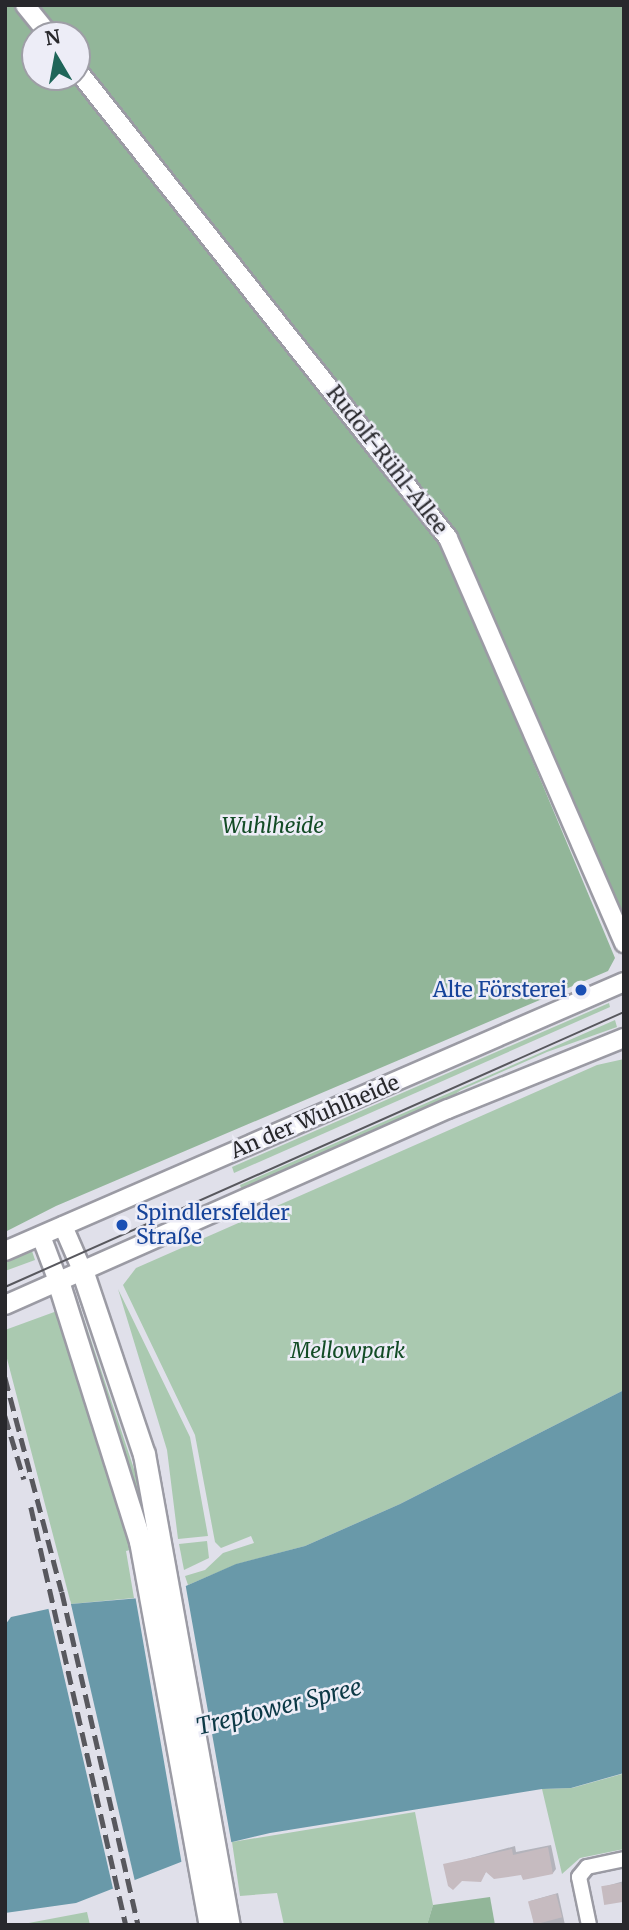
<!DOCTYPE html>
<html>
<head>
<meta charset="utf-8">
<style>
  body { margin:0 }
  #map { position:relative; width:629px; height:1930px; overflow:hidden; background:#e0e0ea; font-family:Merriweather,serif }
  div>[style] { position:absolute }
  [style*='--x'] { left:calc(var(--x)*1px); top:calc(var(--y)*1px); width:calc(var(--w)*1px); rotate:calc(var(--a)*1deg) }
  .green>* { inset:0; background:#aac9b0 }
  .forest>* { inset:0; background:#92b699 }
  .water>* { inset:0; background:#6999a9 }
  .pier>* { inset:0; background:#e0e0ea; transform-origin:0 0 }
  .shadow>* { inset:0; background:#0003 }
  .building>* { inset:0; background:#c6bbc0; transform-origin:0 0 }
  .roads { filter:drop-shadow(2px 0 #9b9ba4) drop-shadow(-2px 0 #9b9ba4) drop-shadow(0 2px #9b9ba4) drop-shadow(0 -2px #9b9ba4) }
  .minor>* { height:14px; margin:-7px; padding:0 7px; transform-origin:7px; border-radius:7px; background:#fff }
  .major>* { height:18px; margin:-9px; padding:0 9px; transform-origin:9px; border-radius:9px; background:#fff }
  .highway>* { height:21px; margin:-10.5px; padding:0 10.5px; transform-origin:10.5px; border-radius:10.5px; background:#fff }
  .tram>* { height:2px; margin:-1px; padding:0 1px; transform-origin:1px; border-radius:1px; background:#58585e }
  .rail>* { height:4.5px; margin-top:-2.25px; transform-origin:0; background:repeating-linear-gradient(90deg,#58585e 0 14px,transparent 0 21px) }
  .dots>* { width:19px; height:19px; translate:-50% -50%; box-sizing:border-box; border:4px solid #ededf7; border-radius:50% }
  span { translate:-50% -50%; white-space:nowrap; text-align:center; line-height:1.15; -webkit-text-stroke:5px #ededf7; paint-order:stroke }
  .street-label { font-size:21px; color:#28282c }
  .park-label { font-size:21px; color:#134c26; font-style:italic }
  .transit-label { font-size:21px; color:#164399 }
  .right { translate:-100% -50%; text-align:right }
  .left { translate:0 -50%; text-align:left }
  .water-label { font-size:23px; color:#0c3946; font-style:italic }
  .frame { position:absolute; inset:0; border:7px solid #28282c; pointer-events:none }
  .north { position:absolute; left:21px; top:21px; width:70px; height:70px; box-sizing:border-box; background:#ededf7; border:2px solid #9e9ea6; border-radius:50%; rotate:350deg; font-size:19px; font-weight:700; line-height:28px; text-align:center; color:#28282c }
  .north::after { content:''; display:block; margin:auto; width:24px; height:32px; background:#1f6559; clip-path:polygon(50% 0,100% 100%,50% 72%,0 100%) }
</style>
</head>
<body>
<div id="map">
  <div class="green">
    <div style="clip-path:polygon(609px 1003px,610px 1007px,234px 1173px,232px 1167px)"></div>
    <div style="clip-path:polygon(615px 1020px,617px 1027px,547px 1052px,461px 1090px,441px 1104px,242px 1191px,240px 1185px)"></div>
    <div style="clip-path:polygon(624px 1059px,624px 1390px,400px 1504px,305px 1546px,237px 1564px,188px 1585px,185px 1576px,205px 1570px,223px 1553px,254px 1543px,251px 1536px,221px 1548px,215px 1542px,195px 1435px,123px 1285px,136px 1268px,597px 1065px)"></div>
    <div style="clip-path:polygon(32px 1251px,35px 1260px,5px 1271px,5px 1258px)"></div>
    <div style="clip-path:polygon(118px 1289px,190px 1437px,208px 1536px,178px 1539px,167px 1450px)"></div>
    <div style="clip-path:polygon(78px 1301px,138px 1481px,157px 1562px,73px 1304px)"></div>
    <div style="clip-path:polygon(57px 1311px,89px 1400px,130px 1550px,126px 1551px,134px 1598px,71px 1604px,5px 1351px,5px 1330px)"></div>
    <div style="clip-path:polygon(207px 1541px,209px 1558px,184px 1570px,179px 1544px)"></div>
    <div style="clip-path:polygon(622px 1774px,624px 1849px,580px 1858px,562px 1874px,542px 1789px,572px 1788px)"></div>
    <div style="clip-path:polygon(415px 1812px,433px 1905px,427px 1925px,284px 1925px,277px 1893px,240px 1896px,232px 1842px)"></div>
    <div style="clip-path:polygon(87px 1912px,90px 1925px,18px 1925px)"></div>
  </div>
  <div class="forest">
    <div style="clip-path:polygon(5px 5px,16px 5px,39px 35px,35px 35px,35px 77px,73px 77px,439px 537px,615px 958px,608px 971px,56px 1206px,5px 1232px)"></div>
    <div style="clip-path:polygon(35px 5px,624px 5px,624px 918px,471px 566px,446px 522px,77px 58px,77px 35px,58px 35px)"></div>
    <div style="clip-path:polygon(490px 1897px,495px 1925px,427px 1925px,433px 1905px)"></div>
  </div>
  <div class="water">
    <div style="clip-path:polygon(624px 1390px,624px 1773px,571px 1788px,542px 1789px,270px 1833px,232px 1842px,76px 1903px,5px 1913px,5px 1625px,11px 1617px,71px 1604px,163px 1596px,236px 1564px,305px 1546px,400px 1504px)"></div>
  </div>
  <div class="pier">
    <div style="clip-path:polygon(185px 1582px,232px 1846px,182px 1865px,135px 1595px,162px 1592px)"></div>
    <div style="left:70px;top:1600px;width:291px;height:23px;rotate:77deg"></div>
  </div>
  <div class="shadow">
    <div style="clip-path:polygon(551px 1845px,556px 1869px,553px 1873px,487px 1870px,481px 1880px,445px 1865px,515px 1846px,516px 1852px)"></div>
    <div style="clip-path:polygon(624px 1881px,624px 1900px,606px 1904px,603px 1887px)"></div>
    <div style="clip-path:polygon(558px 1893px,565px 1925px,534px 1925px,530px 1901px)"></div>
  </div>
  <div class="building">
    <div style="clip-path:polygon(548px 1847px,553px 1874px,523px 1880px,521px 1875px,494px 1879px,486px 1872px,481px 1882px,462px 1881px,453px 1890px,448px 1886px,443px 1864px,512px 1849px,513px 1855px)"></div>
    <div style="left:621px;top:1883px;width:19px;height:20px;rotate:81deg"></div>
    <div style="left:556px;top:1894px;width:24px;height:29px;rotate:75deg"></div>
  </div>
  <div class="roads">
    <div class="minor">
      <div style="--x:589;--y:1925;--w:49;--a:-101.8"></div>
      <div style="--x:579;--y:1877;--w:13;--a:-51"></div>
      <div style="--x:587;--y:1867;--w:38;--a:-12"></div>
    </div>
    <div class="major">
      <div style="--x:25;--y:5;--w:38;--a:51"></div>
      <div style="--x:77;--y:70;--w:597;--a:51.59"></div>
      <div style="--x:448;--y:538;--w:442;--a:66.5"></div>
      <div style="--x:63;--y:1226;--w:48;--a:66.6"></div>
      <div style="--x:41;--y:1236;--w:48;--a:69.3"></div>
      <div style="--x:5;--y:1251;--w:675;--a:-23.49"></div>
      <div style="--x:5;--y:1305;--w:484;--a:-23.9"></div>
      <div style="--x:448;--y:1109;--w:190;--a:-22"></div>
    </div>
    <div class="highway">
      <div style="--x:82;--y:1270;--w:194;--a:71.4"></div>
      <div style="--x:144;--y:1454;--w:479;--a:79.8"></div>
      <div style="--x:58;--y:1281;--w:273;--a:72.5"></div>
      <div style="--x:140;--y:1541;--w:390;--a:79.7"></div>
    </div>
  </div>
  <div class="tram">
    <div style="--x:5;--y:1287;--w:677;--a:-23.95"></div>
  </div>
  <div class="rail">
    <div style="--x:5;--y:1377;--w:222;--a:75.2"></div>
    <div style="--x:62;--y:1592;--w:342;--a:77.1"></div>
    <div style="--x:5;--y:1416;--w:66;--a:73.2"></div>
    <div style="--x:31;--y:1507;--w:429;--a:77.2"></div>
  </div>
  <div class="dots">
    <div style="left:581px;top:990px;background:#1a4fb4"></div>
    <div style="left:122px;top:1225px;background:#1a4fb4"></div>
  </div>
  <div class="street-label">
    <span style="left:387px;top:460px;rotate:52deg">Rudolf-Rühl-Allee</span>
    <span style="left:315px;top:1117px;rotate:-23deg">An der Wuhlheide</span>
  </div>
  <div class="park-label">
    <span style="left:273px;top:826px">Wuhlheide</span>
    <span style="left:348px;top:1351px">Mellowpark</span>
  </div>
  <div class="transit-label">
    <span class="right" style="left:567px;top:990px">Alte Försterei</span>
    <span class="left" style="left:136px;top:1225px">Spindlersfelder<br>Straße</span>
  </div>
  <div class="water-label">
    <span style="left:279px;top:1707px;rotate:-14deg">Treptower Spree</span>
  </div>
  <div class="frame"></div>
  <div class="north">N</div>
</div>
</body>
</html>
